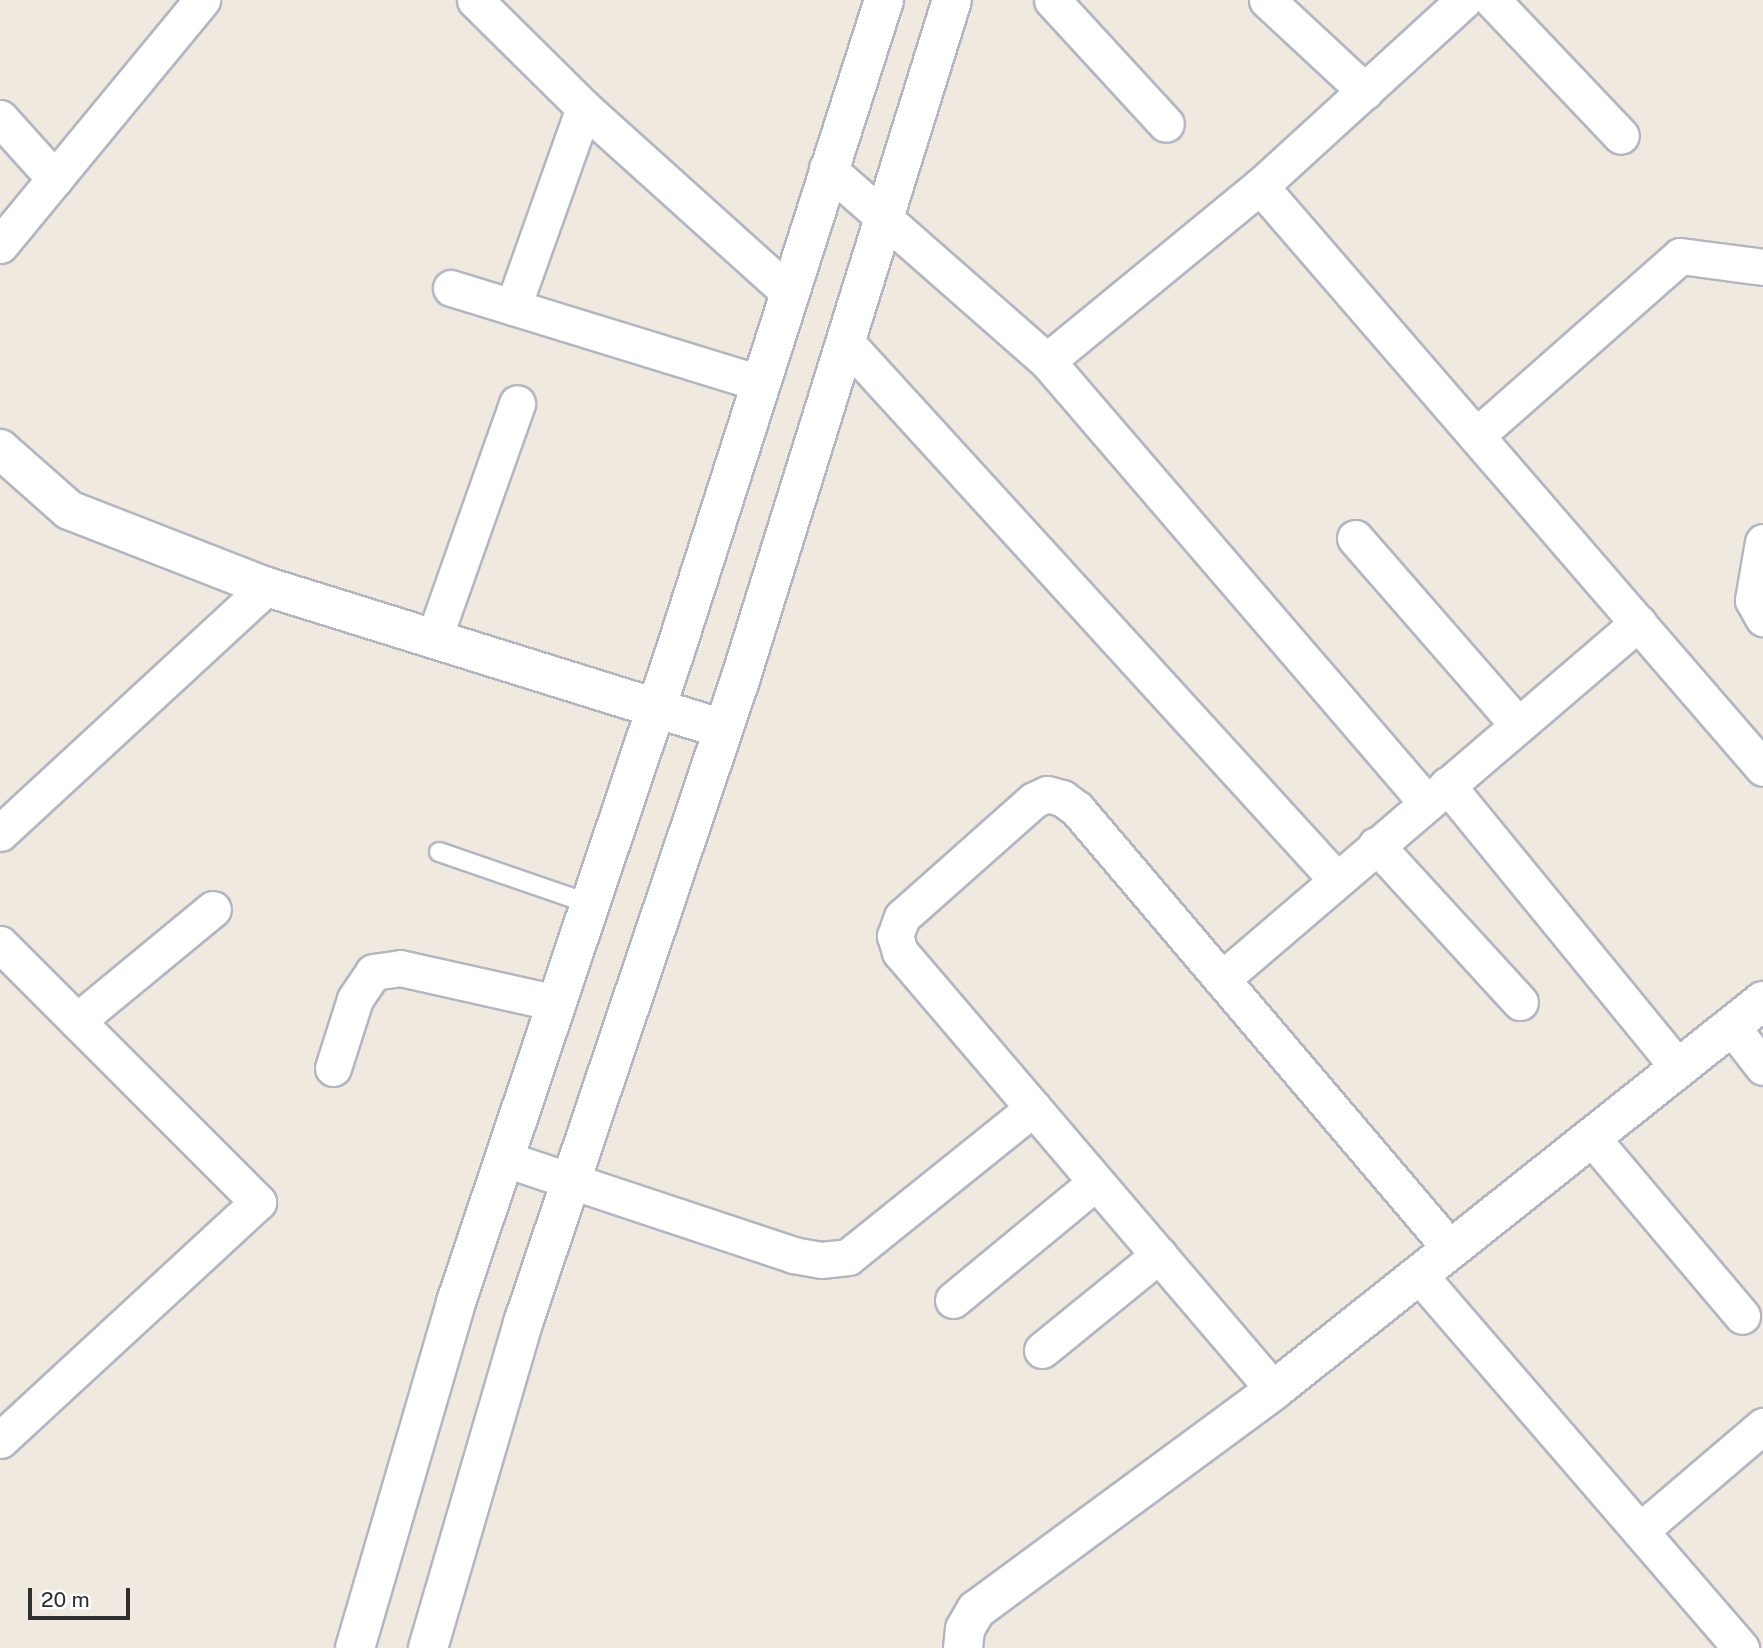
<!DOCTYPE html>
<html>
<head>
<meta charset="utf-8">
<style>
  body { margin:0 }
  #map { position:relative; width:1763px; height:1648px; overflow:hidden; background:#f0e9df; font-family:"Public Sans",sans-serif }
  div>[style] { position:absolute }
  [style*='--x'] { left:calc(var(--x)*1px); top:calc(var(--y)*1px); width:calc(var(--w)*1px); rotate:calc(var(--a)*1deg) }
  .roads { filter:drop-shadow(2px 0 #b3b6c2) drop-shadow(-2px 0 #b3b6c2) drop-shadow(0 2px #b3b6c2) drop-shadow(0 -2px #b3b6c2) }
  .service>* { height:18px; margin:-9px; padding:0 9px; transform-origin:9px; border-radius:9px; background:#fff }
  .minor>* { height:35px; margin:-17.5px; padding:0 17.5px; transform-origin:17.5px; border-radius:17.5px; background:#fff }
  .tertiary>* { height:38px; margin:-19px; padding:0 19px; transform-origin:19px; border-radius:19px; background:#fff }
  span { translate:-50% -50%; white-space:nowrap; text-align:center; line-height:1.15; -webkit-text-stroke:6px #fff; paint-order:stroke }
  .scale { position:absolute; left:28px; top:1588px; width:102px; height:32px; box-sizing:border-box; border:4px solid #2e2e2e; border-top:0; padding-left:9px; font-size:21px; line-height:24px; white-space:nowrap; color:#2e2e2e; -webkit-text-stroke:5px #fff; paint-order:stroke }
</style>
</head>
<body>
<div id="map">
  <div class="roads">
    <div class="service">
      <div style="--x:439;--y:852;--w:160;--a:19"></div>
    </div>
    <div class="minor">
      <div style="--x:475;--y:0;--w:153;--a:44.7"></div>
      <div style="--x:584;--y:108;--w:275;--a:42"></div>
      <div style="--x:1052;--y:0;--w:168;--a:47.4"></div>
      <div style="--x:1267;--y:0;--w:134;--a:42.9"></div>
      <div style="--x:1464;--y:0;--w:276;--a:137.6"></div>
      <div style="--x:1260;--y:186;--w:769;--a:49.16"></div>
      <div style="--x:1492;--y:0;--w:187;--a:46.5"></div>
      <div style="--x:0;--y:118;--w:82;--a:48"></div>
      <div style="--x:827;--y:168;--w:293;--a:41.3"></div>
      <div style="--x:1047;--y:361;--w:581;--a:49.32"></div>
      <div style="--x:0;--y:245;--w:318;--a:-50.5"></div>
      <div style="--x:451;--y:288;--w:323;--a:17.1"></div>
      <div style="--x:513;--y:307;--w:211;--a:-70.4"></div>
      <div style="--x:844;--y:340;--w:730;--a:47.61"></div>
      <div style="--x:1047;--y:361;--w:276;--a:-39.4"></div>
      <div style="--x:1476;--y:436;--w:272;--a:-41.4"></div>
      <div style="--x:1680;--y:256;--w:84;--a:7.5"></div>
      <div style="--x:1355;--y:538;--w:248;--a:48.9"></div>
      <div style="--x:1763;--y:542;--w:59;--a:99.8"></div>
      <div style="--x:1753;--y:600;--w:21;--a:61"></div>
      <div style="--x:434;--y:638;--w:249;--a:-70.5"></div>
      <div style="--x:1447;--y:785;--w:366;--a:50.7"></div>
      <div style="--x:0;--y:833;--w:363;--a:-42.7"></div>
      <div style="--x:1376;--y:845;--w:213;--a:47.5"></div>
      <div style="--x:0;--y:944;--w:365;--a:45"></div>
      <div style="--x:258;--y:1202;--w:351;--a:137.3"></div>
      <div style="--x:1222;--y:979;--w:548;--a:-40.56"></div>
      <div style="--x:77;--y:1021;--w:176;--a:-39.5"></div>
      <div style="--x:1731;--y:1026;--w:52;--a:52"></div>
      <div style="--x:333;--y:1068;--w:72;--a:-72.3"></div>
      <div style="--x:355;--y:999;--w:32;--a:-56"></div>
      <div style="--x:373;--y:972;--w:27;--a:-8"></div>
      <div style="--x:400;--y:968;--w:161;--a:12.6"></div>
      <div style="--x:1591;--y:1137;--w:234;--a:49.8"></div>
      <div style="--x:505;--y:1159;--w:304;--a:18.4"></div>
      <div style="--x:793;--y:1255;--w:28;--a:10"></div>
      <div style="--x:821;--y:1260;--w:27;--a:-6"></div>
      <div style="--x:848;--y:1257;--w:238;--a:-38.8"></div>
      <div style="--x:1419;--y:1275;--w:493;--a:49.2"></div>
      <div style="--x:953;--y:1300;--w:185;--a:-39.5"></div>
      <div style="--x:1042;--y:1350;--w:151;--a:-39.1"></div>
      <div style="--x:1274;--y:1390;--w:576;--a:-130.49"></div>
      <div style="--x:900;--y:952;--w:17;--a:-107"></div>
      <div style="--x:895;--y:936;--w:20;--a:-70"></div>
      <div style="--x:902;--y:917;--w:176;--a:-41.6"></div>
      <div style="--x:1034;--y:800;--w:14;--a:-25"></div>
      <div style="--x:1047;--y:794;--w:16;--a:15"></div>
      <div style="--x:1062;--y:798;--w:19;--a:36"></div>
      <div style="--x:1077;--y:809;--w:577;--a:49.64"></div>
      <div style="--x:1640;--y:1531;--w:162;--a:-40.5"></div>
    </div>
    <div class="tertiary">
      <div style="--x:0;--y:449;--w:92;--a:41.5"></div>
      <div style="--x:69;--y:510;--w:212;--a:21.3"></div>
      <div style="--x:267;--y:587;--w:478;--a:17.3"></div>
      <div style="--x:355;--y:1648;--w:360;--a:-73.7"></div>
      <div style="--x:456;--y:1302;--w:683;--a:-71.38"></div>
      <div style="--x:674;--y:655;--w:688;--a:-72.22"></div>
      <div style="--x:428;--y:1648;--w:339;--a:-73.7"></div>
      <div style="--x:523;--y:1323;--w:682;--a:-71.35"></div>
      <div style="--x:741;--y:677;--w:709;--a:-72.69"></div>
      <div style="--x:963;--y:1648;--w:19;--a:-84"></div>
      <div style="--x:965;--y:1629;--w:22;--a:-60"></div>
      <div style="--x:976;--y:1610;--w:370;--a:-36.4"></div>
      <div style="--x:1274;--y:1390;--w:625;--a:-38.5"></div>
    </div>
  </div>
  <div class="scale">20 m</div>
</div>
</body>
</html>
